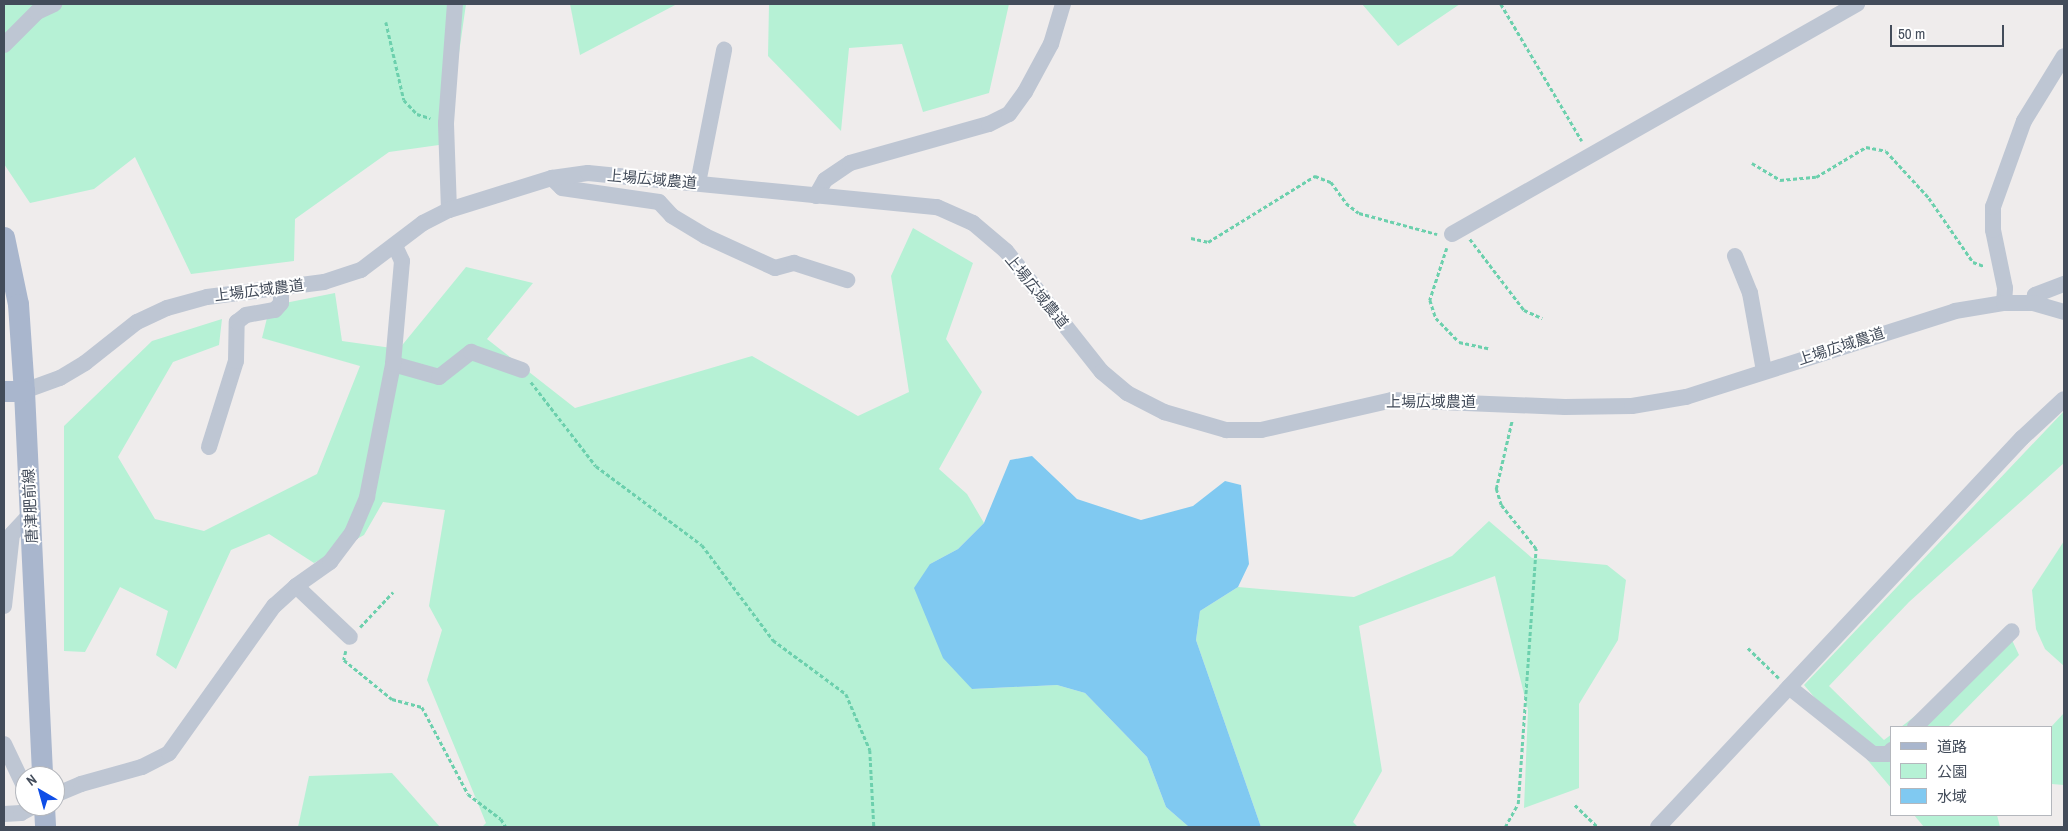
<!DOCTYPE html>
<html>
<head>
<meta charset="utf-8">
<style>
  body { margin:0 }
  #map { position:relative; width:2068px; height:831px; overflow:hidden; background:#efecec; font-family:"Archivo Narrow","Noto Sans JP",sans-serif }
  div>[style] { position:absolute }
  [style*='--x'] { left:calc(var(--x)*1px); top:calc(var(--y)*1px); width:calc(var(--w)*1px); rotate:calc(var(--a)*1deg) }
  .green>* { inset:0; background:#b6f1d5 }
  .water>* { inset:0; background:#80c9f1 }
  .path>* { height:2.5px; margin-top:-1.25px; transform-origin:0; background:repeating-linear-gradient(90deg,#6cd0ad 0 4px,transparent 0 6.5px) }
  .minor>* { height:16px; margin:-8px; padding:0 8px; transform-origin:8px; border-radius:8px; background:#bec6d3 }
  .major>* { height:21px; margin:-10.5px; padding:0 10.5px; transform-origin:10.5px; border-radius:10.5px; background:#a9b6cd }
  span { translate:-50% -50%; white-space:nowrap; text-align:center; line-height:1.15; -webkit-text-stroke:4px #fff; paint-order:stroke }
  .street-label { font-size:15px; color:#434c5a }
  .frame { position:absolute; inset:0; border:5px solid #434c5a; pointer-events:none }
  .legend { position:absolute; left:1890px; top:726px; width:162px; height:90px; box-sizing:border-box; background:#fff; border:1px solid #b4b7bd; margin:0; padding:6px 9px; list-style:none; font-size:15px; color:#434c5a }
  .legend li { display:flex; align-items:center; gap:10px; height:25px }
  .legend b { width:25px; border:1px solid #b4b7bd }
  .north { position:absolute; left:15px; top:766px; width:50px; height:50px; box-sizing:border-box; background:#fff; border:1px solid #b4b7bd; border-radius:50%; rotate:322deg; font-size:14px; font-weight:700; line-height:20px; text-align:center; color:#434c5a }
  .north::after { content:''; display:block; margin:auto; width:18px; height:22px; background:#0e4de7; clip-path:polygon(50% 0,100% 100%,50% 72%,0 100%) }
  .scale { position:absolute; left:1890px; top:25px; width:114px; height:22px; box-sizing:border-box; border:2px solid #434c5a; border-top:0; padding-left:6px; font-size:15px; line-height:18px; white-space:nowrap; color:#434c5a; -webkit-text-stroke:4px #fff; paint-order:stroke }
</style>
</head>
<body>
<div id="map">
  <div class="green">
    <div style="clip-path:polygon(4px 4px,466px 4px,446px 144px,389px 152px,295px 219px,294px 261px,191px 274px,135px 157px,94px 189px,30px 203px,4px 164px)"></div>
    <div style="clip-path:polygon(570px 4px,677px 4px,580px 55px)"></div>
    <div style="clip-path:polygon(769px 4px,1009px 4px,989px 93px,923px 112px,902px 44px,849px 48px,841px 131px,768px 56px)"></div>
    <div style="clip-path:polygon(1362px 4px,1460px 4px,1398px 46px)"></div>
    <div style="clip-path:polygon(913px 228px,973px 263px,946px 339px,982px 392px,939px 469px,967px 494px,984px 523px,958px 549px,930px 564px,972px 689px,1057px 685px,1085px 693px,1147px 757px,1166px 807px,1189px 827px,482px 827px,486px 823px,427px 680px,442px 630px,429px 606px,445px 510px,383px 502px,364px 535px,314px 563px,269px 534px,231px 550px,176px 669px,156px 655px,168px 611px,120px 587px,85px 652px,64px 651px,64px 426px,152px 341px,222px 319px,219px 345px,173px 362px,118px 457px,155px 519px,204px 531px,317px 474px,360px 366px,262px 338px,270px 306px,335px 293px,342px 341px,399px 349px,466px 267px,533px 283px,487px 339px,575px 408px,752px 356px,858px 416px,909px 392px,891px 276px)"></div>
    <div style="clip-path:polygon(2064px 411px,2064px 463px,1909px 602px,1829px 686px,1884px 740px,1892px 734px,1892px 789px,1804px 685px)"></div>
    <div style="clip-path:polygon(1489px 521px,1532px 558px,1607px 565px,1626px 580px,1618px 640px,1579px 704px,1579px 788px,1524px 808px,1528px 710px,1495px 576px,1359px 626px,1382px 771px,1353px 822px,1358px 827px,1261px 827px,1196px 640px,1200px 611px,1238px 587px,1354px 597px,1452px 556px)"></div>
    <div style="clip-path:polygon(2064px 541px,2064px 666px,2045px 649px,2036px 629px,2032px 590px)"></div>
    <div style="clip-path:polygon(2012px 640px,2019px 655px,1948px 727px,1901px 727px)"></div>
    <div style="clip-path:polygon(2064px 713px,2064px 785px,2052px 784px,2051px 727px)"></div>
    <div style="clip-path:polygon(392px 773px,440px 827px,298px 827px,309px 776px)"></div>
    <div style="clip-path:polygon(1914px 815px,1997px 815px,2000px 827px,1924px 827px)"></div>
  </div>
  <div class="water">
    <div style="clip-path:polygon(1032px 456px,1077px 499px,1141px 520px,1193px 506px,1225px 481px,1241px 485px,1249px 564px,1238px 587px,1200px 611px,1196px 640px,1261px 827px,1189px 827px,1166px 807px,1147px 757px,1085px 693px,1057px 685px,972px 689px,943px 658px,914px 588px,930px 564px,958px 549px,984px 523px,1010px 460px)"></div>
  </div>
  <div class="path">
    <div style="--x:1501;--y:4;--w:159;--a:59.4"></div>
    <div style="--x:386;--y:22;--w:80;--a:77"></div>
    <div style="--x:404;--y:100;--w:19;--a:47"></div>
    <div style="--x:417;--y:114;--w:14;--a:17"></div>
    <div style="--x:1752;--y:163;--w:33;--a:31"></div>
    <div style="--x:1780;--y:180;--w:36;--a:-5"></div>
    <div style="--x:1816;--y:177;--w:58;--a:-31"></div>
    <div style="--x:1866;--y:147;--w:20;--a:11"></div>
    <div style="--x:1886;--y:151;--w:64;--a:47.5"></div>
    <div style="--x:1929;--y:198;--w:78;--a:55.5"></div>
    <div style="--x:1973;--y:262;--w:12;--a:20"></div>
    <div style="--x:1191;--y:238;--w:17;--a:13"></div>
    <div style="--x:1208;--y:242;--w:126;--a:-31.7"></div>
    <div style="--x:1315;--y:176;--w:17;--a:21"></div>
    <div style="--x:1331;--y:182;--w:26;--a:54"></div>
    <div style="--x:1346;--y:203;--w:16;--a:38"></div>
    <div style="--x:1359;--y:213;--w:81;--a:15.1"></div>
    <div style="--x:1470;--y:239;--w:89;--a:52.7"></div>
    <div style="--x:1524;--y:310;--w:20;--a:24"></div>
    <div style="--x:1447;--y:248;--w:55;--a:108.1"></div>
    <div style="--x:1430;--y:300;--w:19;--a:72"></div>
    <div style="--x:1436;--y:318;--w:33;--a:46"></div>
    <div style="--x:1459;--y:342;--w:30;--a:12"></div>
    <div style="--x:531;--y:382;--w:106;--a:52.3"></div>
    <div style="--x:596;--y:466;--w:132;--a:36.7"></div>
    <div style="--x:702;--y:545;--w:119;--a:53.2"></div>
    <div style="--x:773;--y:640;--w:91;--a:36.5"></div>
    <div style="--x:846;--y:694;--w:61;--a:66.8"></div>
    <div style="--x:870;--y:750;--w:77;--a:87"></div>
    <div style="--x:360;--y:627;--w:48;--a:-46.7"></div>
    <div style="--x:1748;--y:648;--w:43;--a:44.1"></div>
    <div style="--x:346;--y:651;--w:9;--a:103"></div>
    <div style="--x:344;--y:660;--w:62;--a:39.1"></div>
    <div style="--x:392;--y:699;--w:31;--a:15"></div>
    <div style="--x:422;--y:707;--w:98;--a:62.1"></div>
    <div style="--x:468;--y:794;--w:41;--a:37.1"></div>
    <div style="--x:501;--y:819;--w:9;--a:58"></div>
    <div style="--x:1575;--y:805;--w:32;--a:44"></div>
    <div style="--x:1505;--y:827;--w:26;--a:-61"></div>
    <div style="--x:1518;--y:804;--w:256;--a:-86"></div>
    <div style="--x:1536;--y:549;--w:56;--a:-128.5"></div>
    <div style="--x:1501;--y:505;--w:17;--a:-107"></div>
    <div style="--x:1496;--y:489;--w:71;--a:-76.9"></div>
  </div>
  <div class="minor">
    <div style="--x:4;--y:45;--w:47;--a:-45"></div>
    <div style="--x:37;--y:12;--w:19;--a:-25"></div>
    <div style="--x:552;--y:178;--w:14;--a:45"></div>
    <div style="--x:562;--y:188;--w:98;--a:8.2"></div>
    <div style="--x:659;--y:202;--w:19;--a:47"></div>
    <div style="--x:672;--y:216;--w:39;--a:31"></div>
    <div style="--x:705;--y:236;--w:77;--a:24.6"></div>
    <div style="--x:775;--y:268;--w:20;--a:-15"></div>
    <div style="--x:794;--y:263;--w:56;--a:17.8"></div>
    <div style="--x:698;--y:183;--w:136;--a:-78.9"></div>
    <div style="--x:816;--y:196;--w:18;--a:-61"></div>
    <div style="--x:825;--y:180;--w:30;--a:-34"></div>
    <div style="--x:850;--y:163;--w:144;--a:-15.7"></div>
    <div style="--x:989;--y:124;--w:22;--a:-27"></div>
    <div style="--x:1009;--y:114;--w:27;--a:-54"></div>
    <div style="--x:1025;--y:92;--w:55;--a:-61.6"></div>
    <div style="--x:1051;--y:44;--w:42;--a:-73.3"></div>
    <div style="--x:449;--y:210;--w:87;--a:-92"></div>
    <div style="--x:446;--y:123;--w:119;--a:-85.7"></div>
    <div style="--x:1452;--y:234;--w:466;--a:-29.6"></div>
    <div style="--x:1735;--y:256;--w:40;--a:68"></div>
    <div style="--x:1750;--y:293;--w:79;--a:79.8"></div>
    <div style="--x:2004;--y:303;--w:15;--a:-86"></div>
    <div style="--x:2005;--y:288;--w:59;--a:-101.7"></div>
    <div style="--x:1993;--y:230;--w:23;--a:-90"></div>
    <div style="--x:1993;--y:207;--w:91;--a:-70.2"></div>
    <div style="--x:2024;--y:121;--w:76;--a:-58.4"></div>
    <div style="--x:2033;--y:303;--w:8;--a:-76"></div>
    <div style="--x:2035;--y:295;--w:31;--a:-21"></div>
    <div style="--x:393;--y:364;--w:48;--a:15.8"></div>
    <div style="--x:439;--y:377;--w:41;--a:-38"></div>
    <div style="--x:471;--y:352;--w:54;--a:19.4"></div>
    <div style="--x:24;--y:391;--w:38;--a:-20"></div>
    <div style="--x:60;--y:378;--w:29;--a:-31"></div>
    <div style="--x:85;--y:363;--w:66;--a:-38.3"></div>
    <div style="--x:137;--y:322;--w:33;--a:-25"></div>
    <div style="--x:167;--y:308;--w:41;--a:-15.4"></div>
    <div style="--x:207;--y:297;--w:118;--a:-7.3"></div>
    <div style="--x:324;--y:282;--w:39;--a:-18"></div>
    <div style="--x:361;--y:270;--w:78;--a:-37.2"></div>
    <div style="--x:423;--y:223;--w:29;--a:-27"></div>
    <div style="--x:449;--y:210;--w:108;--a:-17.3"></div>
    <div style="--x:552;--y:178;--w:36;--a:-8"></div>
    <div style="--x:588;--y:173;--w:351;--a:5.6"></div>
    <div style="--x:937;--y:207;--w:39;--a:24"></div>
    <div style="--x:973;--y:223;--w:43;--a:40.3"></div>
    <div style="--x:1006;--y:251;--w:154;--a:51.6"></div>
    <div style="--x:1102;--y:372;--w:33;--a:40"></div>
    <div style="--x:1127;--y:393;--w:42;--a:27.2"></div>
    <div style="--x:1164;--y:412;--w:65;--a:16.2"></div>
    <div style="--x:1226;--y:430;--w:35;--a:0"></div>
    <div style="--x:1261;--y:430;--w:134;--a:-12.9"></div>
    <div style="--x:1392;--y:400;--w:173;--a:2.3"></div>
    <div style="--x:1565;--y:407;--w:67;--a:-0.9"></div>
    <div style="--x:1632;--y:406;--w:55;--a:-9.5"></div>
    <div style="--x:1686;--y:397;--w:282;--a:-17.7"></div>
    <div style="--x:1955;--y:311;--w:50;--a:-9.3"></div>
    <div style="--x:2004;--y:303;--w:29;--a:0"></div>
    <div style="--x:2033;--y:303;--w:32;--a:16"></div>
    <div style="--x:209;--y:447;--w:90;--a:-72.6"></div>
    <div style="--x:236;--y:361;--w:39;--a:-89"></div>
    <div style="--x:237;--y:322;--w:11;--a:-38"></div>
    <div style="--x:246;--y:315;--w:29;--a:-10"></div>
    <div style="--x:275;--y:310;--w:9;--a:-49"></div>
    <div style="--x:281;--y:303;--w:16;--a:-90"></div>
    <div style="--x:296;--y:586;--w:74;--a:43.4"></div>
    <div style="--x:4;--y:606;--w:72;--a:-83.7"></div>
    <div style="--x:12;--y:534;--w:26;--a:-47"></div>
    <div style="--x:1789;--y:687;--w:107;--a:38.6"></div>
    <div style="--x:1873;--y:754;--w:15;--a:0"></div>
    <div style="--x:1888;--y:754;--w:6;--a:-45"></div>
    <div style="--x:1915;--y:727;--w:136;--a:-44.7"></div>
    <div style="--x:4;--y:744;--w:49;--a:64.5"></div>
    <div style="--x:55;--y:795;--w:28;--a:-23"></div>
    <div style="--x:81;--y:784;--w:63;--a:-15.6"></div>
    <div style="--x:142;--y:767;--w:30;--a:-27"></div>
    <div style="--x:169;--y:753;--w:181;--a:-54.5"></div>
    <div style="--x:274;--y:606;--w:30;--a:-42"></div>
    <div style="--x:296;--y:586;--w:42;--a:-35.2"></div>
    <div style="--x:330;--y:562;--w:36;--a:-53"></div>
    <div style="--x:352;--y:533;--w:39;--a:-67"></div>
    <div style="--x:367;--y:497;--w:136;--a:-78.9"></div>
    <div style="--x:393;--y:364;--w:103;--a:-85"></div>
    <div style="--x:402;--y:261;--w:17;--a:-115"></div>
    <div style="--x:4;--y:814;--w:17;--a:-3"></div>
    <div style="--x:21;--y:813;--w:15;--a:-28"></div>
    <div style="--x:1658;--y:827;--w:533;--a:-46.9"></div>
    <div style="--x:2022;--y:438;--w:57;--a:-42.9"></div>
  </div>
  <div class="major">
    <div style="--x:4;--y:237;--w:68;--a:78.2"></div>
    <div style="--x:18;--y:304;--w:87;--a:86.1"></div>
    <div style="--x:24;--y:391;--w:385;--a:87.3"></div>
    <div style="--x:4;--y:391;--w:20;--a:0"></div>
    <div style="--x:44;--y:806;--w:21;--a:87"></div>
  </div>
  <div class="street-label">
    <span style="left:652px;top:179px;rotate:5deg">上場広域農道</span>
    <span style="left:259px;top:290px;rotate:-7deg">上場広域農道</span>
    <span style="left:1037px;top:291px;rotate:51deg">上場広域農道</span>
    <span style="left:1841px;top:346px;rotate:-18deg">上場広域農道</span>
    <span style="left:1431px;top:402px">上場広域農道</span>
    <span style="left:30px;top:506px;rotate:-93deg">唐津肥前線</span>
  </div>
  <div class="frame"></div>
  <ul class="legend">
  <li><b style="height:6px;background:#a9b6cd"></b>道路</li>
  <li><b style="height:14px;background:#b6f1d5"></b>公園</li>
  <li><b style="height:14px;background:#80c9f1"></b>水域</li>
  </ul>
  <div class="north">N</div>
  <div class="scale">50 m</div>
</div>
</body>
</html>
